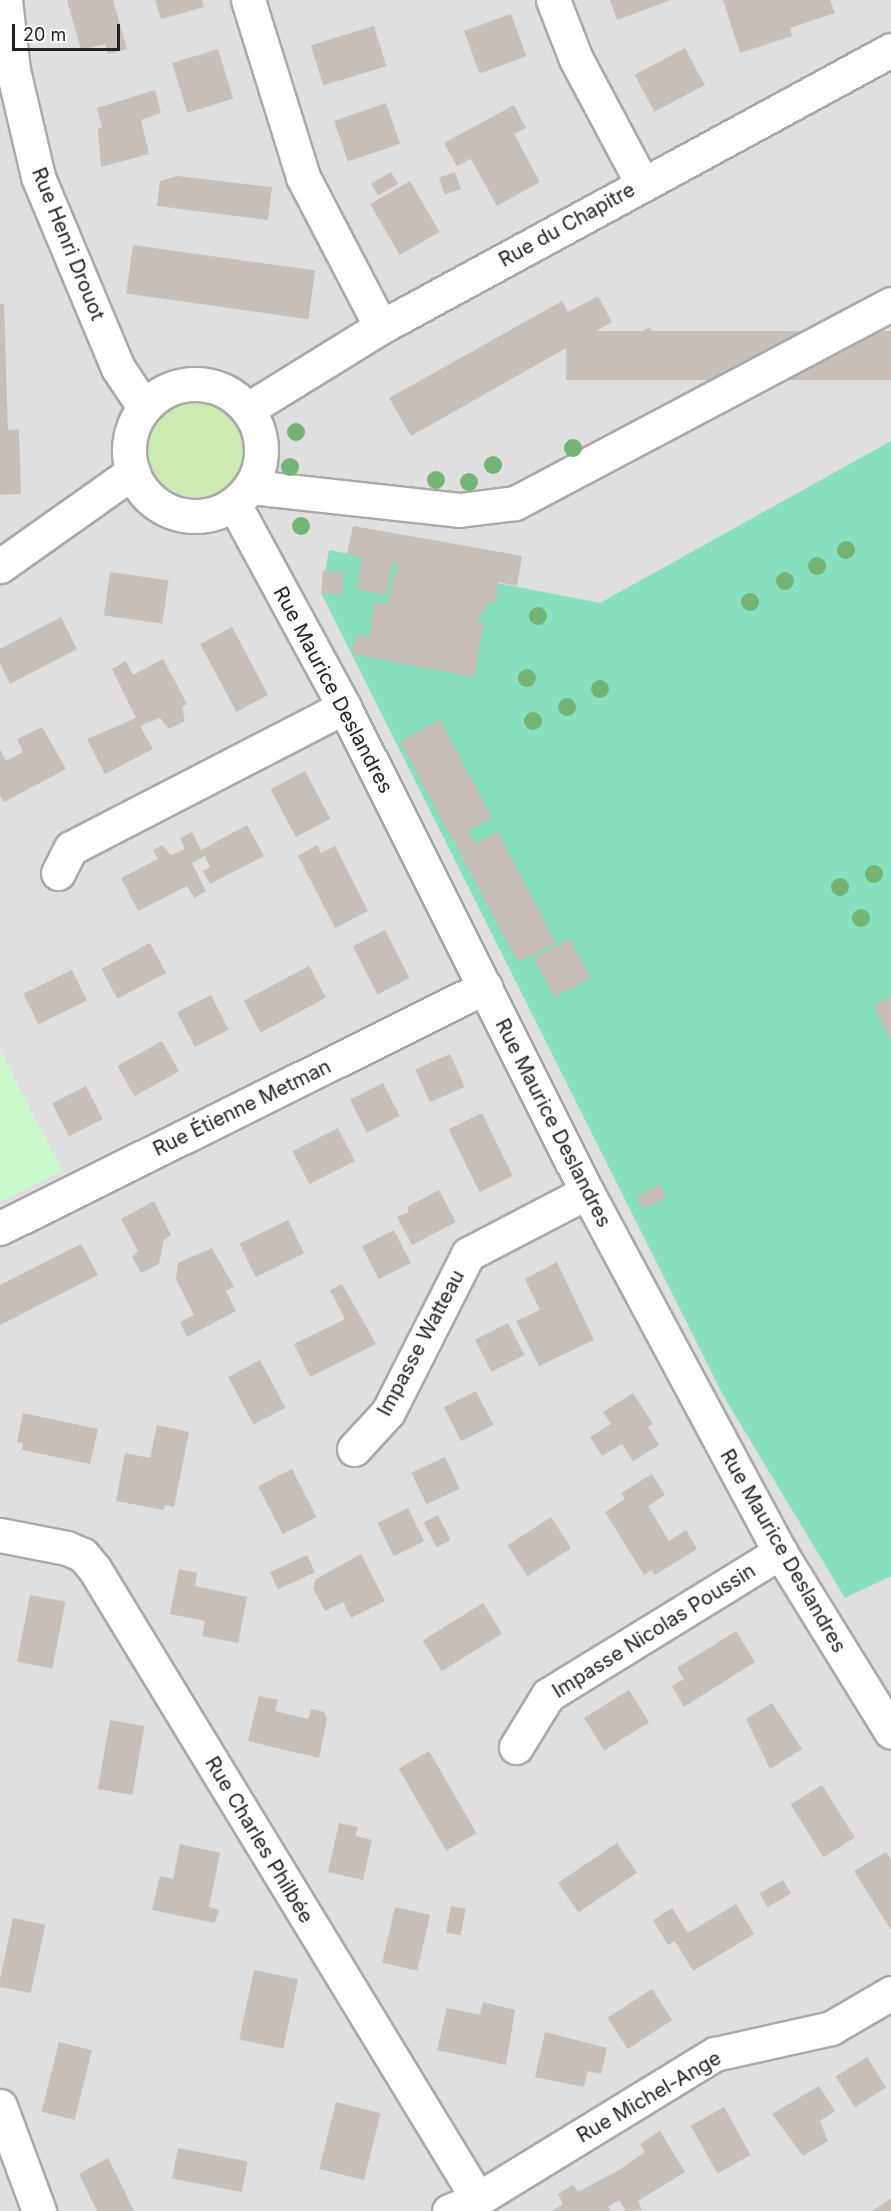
<!DOCTYPE html>
<html>
<head>
<meta charset="utf-8">
<style>
  body { margin:0 }
  #map { position:relative; width:891px; height:2211px; overflow:hidden; background:#f2efe9; font-family:Inter,sans-serif }
  div>[style] { position:absolute }
  [style*='--x'] { left:calc(var(--x)*1px); top:calc(var(--y)*1px); width:calc(var(--w)*1px); rotate:calc(var(--a)*1deg) }
  .residential>* { inset:0; background:#e0dfdf; transform-origin:0 0 }
  .grass>* { inset:0; background:#cdebb0 }
  .round { border-radius:50% }
  .park>* { inset:0; background:#c8facc }
  .pitch>* { inset:0; background:#88e0be }
  .building>* { inset:0; background:#c7bfb8; transform-origin:0 0 }
  .roads { filter:drop-shadow(2px 0 #a9a9a9) drop-shadow(-2px 0 #a9a9a9) drop-shadow(0 2px #a9a9a9) drop-shadow(0 -2px #a9a9a9) }
  .minor>* { height:33px; margin:-16.5px; padding:0 16.5px; transform-origin:16.5px; border-radius:16.5px; background:#fff }
  .minor>.ring { margin:-16.5px; padding:0; box-sizing:content-box; background:none; border:33px solid #fff; border-radius:50% }
  .trees>* { width:18px; height:18px; margin:-9px; border-radius:50%; background:#74b475 }
  span { translate:-50% -50%; white-space:nowrap; text-align:center; line-height:1.15; -webkit-text-stroke:5px #fff; paint-order:stroke }
  .street-label { font-size:20px; color:#222 }
  .scale { position:absolute; left:12px; top:24px; width:108px; height:27px; box-sizing:border-box; border:3px solid #222; border-top:0; padding-left:8px; font-size:18px; line-height:21px; white-space:nowrap; color:#222; -webkit-text-stroke:4px #fff; paint-order:stroke }
</style>
</head>
<body>
<div id="map">
  <div class="residential">
    <div style="left:0;top:0;width:891px;height:2211px"></div>
  </div>
  <div class="grass">
    <div class="round" style="left:148px;top:399px;width:98px;height:98px"></div>
  </div>
  <div class="park">
    <div style="clip-path:polygon(0 1050px,62px 1171px,0 1202px)"></div>
  </div>
  <div class="pitch">
    <div style="clip-path:polygon(891px 441px,891px 1576px,845px 1598px,723px 1395px,321px 593px,329px 550px,600px 603px)"></div>
  </div>
  <div class="building">
    <div style="clip-path:polygon(67px 0,113px 0,127px 49px,108px 54px,105px 44px,81px 50px)"></div>
    <div style="clip-path:polygon(155px 0,202px 0,204px 7px,161px 19px)"></div>
    <div style="clip-path:polygon(610px 0,671px 0,617px 20px)"></div>
    <div style="clip-path:polygon(723px 0,830px 0,835px 13px,790px 28px,792px 36px,740px 53px)"></div>
    <div style="left:511px;top:14px;width:45px;height:50px;rotate:70deg"></div>
    <div style="left:374px;top:26px;width:42px;height:66px;rotate:73deg"></div>
    <div style="left:685px;top:48px;width:42px;height:57px;rotate:62deg"></div>
    <div style="left:218px;top:49px;width:52px;height:48px;rotate:73deg"></div>
    <div style="clip-path:polygon(155px 90px,161px 113px,141px 120px,149px 154px,101px 167px,98px 129px,102px 127px,97px 108px)"></div>
    <div style="left:386px;top:103px;width:43px;height:55px;rotate:71deg"></div>
    <div style="clip-path:polygon(514px 105px,526px 128px,514px 134px,540px 182px,497px 206px,471px 159px,457px 166px,444px 143px)"></div>
    <div style="left:391px;top:172px;width:14px;height:23px;rotate:60deg"></div>
    <div style="left:455px;top:172px;width:18px;height:17px;rotate:71deg"></div>
    <div style="clip-path:polygon(177px 176px,272px 187px,268px 220px,157px 206px,160px 181px)"></div>
    <div style="left:410px;top:181px;width:59px;height:46px;rotate:60deg"></div>
    <div style="left:133px;top:245px;width:184px;height:49px;rotate:8deg"></div>
    <div style="clip-path:polygon(598px 296px,612px 322px,411px 436px,389px 398px,562px 301px,568px 312px)"></div>
    <div style="clip-path:polygon(0 304px,4px 304px,8px 430px,19px 429px,21px 494px,0 495px)"></div>
    <div style="left:650px;top:327px;width:44px;height:25px;rotate:62deg"></div>
    <div style="left:891px;top:331px;width:49px;height:325px;rotate:90deg"></div>
    <div style="clip-path:polygon(353px 526px,522px 556px,517px 586px,499px 582px,496px 602px,490px 601px,476px 621px,484px 622px,474px 677px,352px 654px,356px 634px,369px 637px,375px 602px,387px 604px,398px 564px,392px 563px,386px 595px,357px 589px,362px 558px,347px 555px)"></div>
    <div style="left:323px;top:571px;width:21px;height:22px;rotate:5deg"></div>
    <div style="left:110px;top:572px;width:59px;height:44px;rotate:8deg"></div>
    <div style="clip-path:polygon(61px 617px,77px 649px,10px 684px,0 663px,0 649px)"></div>
    <div style="left:232px;top:627px;width:77px;height:36px;rotate:62deg"></div>
    <div style="clip-path:polygon(163px 659px,187px 704px,182px 707px,185px 721px,169px 729px,160px 718px,140px 726px,153px 749px,105px 774px,87px 739px,136px 718px,112px 669px,126px 661px,133px 675px)"></div>
    <div style="clip-path:polygon(440px 720px,492px 818px,468px 831px,475px 844px,498px 832px,556px 944px,518px 962px,400px 741px)"></div>
    <div style="clip-path:polygon(42px 727px,66px 769px,4px 802px,0 796px,0 749px,6px 761px,23px 752px,17px 739px)"></div>
    <div style="left:305px;top:771px;width:54px;height:39px;rotate:62deg"></div>
    <div style="clip-path:polygon(247px 825px,264px 856px,210px 884px,203px 871px,210px 867px,205px 856px,192px 863px,206px 891px,194px 898px,187px 886px,138px 911px,121px 878px,158px 859px,153px 850px,162px 845px,171px 855px,185px 849px,180px 838px,192px 832px,201px 850px)"></div>
    <div style="clip-path:polygon(317px 845px,321px 853px,335px 846px,368px 911px,335px 928px,298px 856px)"></div>
    <div style="left:385px;top:930px;width:54px;height:36px;rotate:63deg"></div>
    <div style="left:570px;top:939px;width:44px;height:41px;rotate:62deg"></div>
    <div style="left:150px;top:943px;width:34px;height:55px;rotate:62deg"></div>
    <div style="left:309px;top:966px;width:36px;height:74px;rotate:62deg"></div>
    <div style="left:72px;top:970px;width:34px;height:54px;rotate:64deg"></div>
    <div style="left:211px;top:995px;width:39px;height:38px;rotate:63deg"></div>
    <div style="clip-path:polygon(891px 997px,891px 1041px,873px 1006px)"></div>
    <div style="left:162px;top:1041px;width:35px;height:51px;rotate:61deg"></div>
    <div style="left:450px;top:1054px;width:36px;height:38px;rotate:66deg"></div>
    <div style="left:383px;top:1083px;width:37px;height:37px;rotate:63deg"></div>
    <div style="left:86px;top:1086px;width:37px;height:38px;rotate:63deg"></div>
    <div style="left:482px;top:1113px;width:70px;height:37px;rotate:64deg"></div>
    <div style="left:338px;top:1128px;width:37px;height:51px;rotate:63deg"></div>
    <div style="left:660px;top:1185px;width:14px;height:25px;rotate:65deg"></div>
    <div style="clip-path:polygon(439px 1190px,456px 1222px,412px 1245px,397px 1217px,409px 1212px,407px 1207px)"></div>
    <div style="clip-path:polygon(154px 1201px,171px 1235px,164px 1240px,159px 1264px,141px 1273px,132px 1257px,138px 1251px,121px 1219px)"></div>
    <div style="left:288px;top:1220px;width:37px;height:54px;rotate:64deg"></div>
    <div style="left:394px;top:1230px;width:37px;height:36px;rotate:63deg"></div>
    <div style="clip-path:polygon(81px 1244px,98px 1275px,0 1325px,0 1285px)"></div>
    <div style="clip-path:polygon(212px 1248px,234px 1287px,226px 1291px,236px 1311px,187px 1337px,180px 1322px,194px 1315px,176px 1279px,178px 1263px)"></div>
    <div style="clip-path:polygon(557px 1262px,594px 1340px,539px 1366px,516px 1321px,540px 1310px,525px 1279px)"></div>
    <div style="clip-path:polygon(342px 1284px,376px 1344px,310px 1377px,294px 1344px,345px 1319px,330px 1290px)"></div>
    <div style="left:508px;top:1323px;width:36px;height:37px;rotate:63deg"></div>
    <div style="left:260px;top:1360px;width:54px;height:36px;rotate:62deg"></div>
    <div style="left:476px;top:1391px;width:38px;height:36px;rotate:63deg"></div>
    <div style="clip-path:polygon(633px 1393px,653px 1424px,648px 1427px,659px 1445px,633px 1461px,622px 1444px,602px 1456px,590px 1437px,611px 1424px,603px 1412px)"></div>
    <div style="clip-path:polygon(23px 1413px,98px 1429px,90px 1464px,22px 1450px,23px 1443px,17px 1442px)"></div>
    <div style="clip-path:polygon(157px 1425px,189px 1432px,174px 1507px,165px 1505px,164px 1510px,116px 1501px,125px 1453px,150px 1458px)"></div>
    <div style="left:445px;top:1457px;width:35px;height:37px;rotate:65deg"></div>
    <div style="left:292px;top:1469px;width:54px;height:38px;rotate:63deg"></div>
    <div style="clip-path:polygon(652px 1474px,665px 1495px,648px 1506px,669px 1541px,686px 1530px,697px 1549px,655px 1575px,651px 1570px,644px 1575px,605px 1512px,625px 1499px,621px 1493px)"></div>
    <div style="left:408px;top:1508px;width:37px;height:34px;rotate:64deg"></div>
    <div style="left:438px;top:1515px;width:28px;height:16px;rotate:63deg"></div>
    <div style="left:551px;top:1517px;width:37px;height:52px;rotate:57deg"></div>
    <div style="clip-path:polygon(361px 1554px,385px 1601px,351px 1618px,343px 1602px,325px 1611px,313px 1588px,316px 1579px)"></div>
    <div style="left:307px;top:1555px;width:19px;height:41px;rotate:65deg"></div>
    <div style="clip-path:polygon(179px 1569px,197px 1573px,195px 1586px,247px 1597px,238px 1643px,202px 1636px,205px 1621px,170px 1614px)"></div>
    <div style="left:30px;top:1595px;width:36px;height:68px;rotate:11deg"></div>
    <div style="left:483px;top:1603px;width:36px;height:71px;rotate:58deg"></div>
    <div style="clip-path:polygon(736px 1631px,755px 1662px,684px 1707px,672px 1686px,684px 1679px,677px 1668px)"></div>
    <div style="left:629px;top:1690px;width:38px;height:53px;rotate:58deg"></div>
    <div style="clip-path:polygon(259px 1696px,278px 1700px,275px 1711px,308px 1719px,311px 1709px,324px 1712px,327px 1719px,319px 1758px,248px 1741px)"></div>
    <div style="clip-path:polygon(772px 1703px,802px 1749px,770px 1769px,746px 1719px)"></div>
    <div style="left:110px;top:1720px;width:35px;height:70px;rotate:10deg"></div>
    <div style="left:429px;top:1751px;width:95px;height:35px;rotate:60deg"></div>
    <div style="left:822px;top:1785px;width:62px;height:37px;rotate:58deg"></div>
    <div style="clip-path:polygon(339px 1823px,358px 1827px,355px 1836px,372px 1840px,363px 1880px,328px 1872px)"></div>
    <div style="left:617px;top:1843px;width:36px;height:71px;rotate:56deg"></div>
    <div style="clip-path:polygon(180px 1844px,220px 1853px,209px 1907px,219px 1910px,215px 1923px,152px 1910px,160px 1876px,173px 1879px)"></div>
    <div style="clip-path:polygon(886px 1852px,891px 1860px,891px 1930px,854px 1871px)"></div>
    <div style="left:783px;top:1880px;width:16px;height:27px;rotate:60deg"></div>
    <div style="clip-path:polygon(736px 1904px,754px 1934px,693px 1971px,675px 1941px,668px 1945px,653px 1920px,672px 1908px,688px 1933px)"></div>
    <div style="left:451px;top:1906px;width:15px;height:27px;rotate:11deg"></div>
    <div style="left:395px;top:1907px;width:36px;height:57px;rotate:13deg"></div>
    <div style="left:13px;top:1918px;width:33px;height:70px;rotate:12deg"></div>
    <div style="left:254px;top:1970px;width:45px;height:71px;rotate:12deg"></div>
    <div style="left:652px;top:1989px;width:37px;height:53px;rotate:57deg"></div>
    <div style="clip-path:polygon(483px 2002px,515px 2010px,506px 2065px,437px 2050px,447px 2008px,480px 2015px)"></div>
    <div style="clip-path:polygon(545px 2032px,607px 2048px,601px 2074px,588px 2071px,584px 2087px,535px 2077px)"></div>
    <div style="left:59px;top:2042px;width:34px;height:72px;rotate:14deg"></div>
    <div style="left:867px;top:2057px;width:36px;height:37px;rotate:58deg"></div>
    <div style="clip-path:polygon(819px 2086px,835px 2111px,820px 2121px,828px 2141px,803px 2156px,772px 2114px)"></div>
    <div style="left:336px;top:2102px;width:46px;height:69px;rotate:14deg"></div>
    <div style="left:724px;top:2107px;width:55px;height:38px;rotate:61deg"></div>
    <div style="clip-path:polygon(660px 2131px,685px 2172px,638px 2201px,642px 2210px,626px 2211px,619px 2200px,608px 2207px,611px 2211px,552px 2211px,563px 2204px,558px 2194px,573px 2185px,578px 2192px,619px 2170px,645px 2152px,640px 2144px)"></div>
    <div style="left:178px;top:2148px;width:71px;height:31px;rotate:11deg"></div>
    <div style="clip-path:polygon(108px 2158px,125px 2192px,134px 2211px,97px 2211px,95px 2207px,79px 2174px)"></div>
    <div style="clip-path:polygon(891px 2199px,891px 2211px,872px 2211px,889px 2200px)"></div>
  </div>
  <div class="roads">
    <div class="minor">
      <div style="--x:5;--y:0;--w:70;--a:83.5"></div>
      <div style="--x:13;--y:70;--w:110;--a:76.8"></div>
      <div style="--x:38;--y:177;--w:207;--a:67.3"></div>
      <div style="--x:118;--y:368;--w:47;--a:56.3"></div>
      <div style="--x:248;--y:0;--w:185;--a:72.7"></div>
      <div style="--x:303;--y:177;--w:169;--a:62.5"></div>
      <div style="--x:553;--y:0;--w:63;--a:68.7"></div>
      <div style="--x:576;--y:59;--w:140;--a:62"></div>
      <div class="ring" style="left:129px;top:384px;width:99px;height:99px"></div>
      <div style="--x:248;--y:409;--w:156;--a:-31.7"></div>
      <div style="--x:381;--y:327;--w:580;--a:-28.51"></div>
      <div style="--x:251;--y:487;--w:209;--a:6.3"></div>
      <div style="--x:459;--y:510;--w:56;--a:-7.1"></div>
      <div style="--x:515;--y:503;--w:425;--a:-27.9"></div>
      <div style="--x:234;--y:504;--w:231;--a:61.5"></div>
      <div style="--x:344;--y:707;--w:542;--a:63.39"></div>
      <div style="--x:587;--y:1192;--w:408;--a:61.8"></div>
      <div style="--x:780;--y:1552;--w:211;--a:58.3"></div>
      <div style="--x:0;--y:566;--w:163;--a:-35.3"></div>
      <div style="--x:58;--y:873;--w:28;--a:-63"></div>
      <div style="--x:71;--y:848;--w:307;--a:-27.3"></div>
      <div style="--x:0;--y:1228;--w:542;--a:-26.42"></div>
      <div style="--x:354;--y:1449;--w:50;--a:-47.4"></div>
      <div style="--x:388;--y:1412;--w:177;--a:-63.1"></div>
      <div style="--x:468;--y:1254;--w:134;--a:-27.5"></div>
      <div style="--x:0;--y:1535;--w:68;--a:11"></div>
      <div style="--x:67;--y:1548;--w:17;--a:24"></div>
      <div style="--x:83;--y:1555;--w:17;--a:50"></div>
      <div style="--x:94;--y:1568;--w:739;--a:58.68"></div>
      <div style="--x:516;--y:1747;--w:61;--a:-58.4"></div>
      <div style="--x:548;--y:1695;--w:273;--a:-31.6"></div>
      <div style="--x:0;--y:2106;--w:112;--a:69.6"></div>
      <div style="--x:449;--y:2211;--w:31;--a:-22"></div>
      <div style="--x:478;--y:2199;--w:278;--a:-31.5"></div>
      <div style="--x:715;--y:2054;--w:119;--a:-12.6"></div>
      <div style="--x:831;--y:2028;--w:69;--a:-30.3"></div>
    </div>
  </div>
  <div class="trees">
    <div style="left:296px;top:432px"></div>
    <div style="left:573px;top:448px"></div>
    <div style="left:493px;top:465px"></div>
    <div style="left:290px;top:467px"></div>
    <div style="left:436px;top:480px"></div>
    <div style="left:469px;top:482px"></div>
    <div style="left:301px;top:526px"></div>
    <div style="left:846px;top:550px"></div>
    <div style="left:817px;top:566px"></div>
    <div style="left:785px;top:581px"></div>
    <div style="left:750px;top:602px"></div>
    <div style="left:538px;top:616px"></div>
    <div style="left:527px;top:678px"></div>
    <div style="left:600px;top:689px"></div>
    <div style="left:567px;top:707px"></div>
    <div style="left:533px;top:721px"></div>
    <div style="left:874px;top:874px"></div>
    <div style="left:840px;top:887px"></div>
    <div style="left:861px;top:918px"></div>
  </div>
  <div class="street-label">
    <span style="left:567px;top:225px;rotate:-29deg">Rue du Chapitre</span>
    <span style="left:68px;top:244px;rotate:68deg">Rue Henri Drouot</span>
    <span style="left:333px;top:690px;rotate:62deg">Rue Maurice Deslandres</span>
    <span style="left:242px;top:1108px;rotate:-26deg">Rue Étienne Metman</span>
    <span style="left:553px;top:1123px;rotate:63deg">Rue Maurice Deslandres</span>
    <span style="left:421px;top:1343px;rotate:-62deg">Impasse Watteau</span>
    <span style="left:783px;top:1551px;rotate:60deg">Rue Maurice Deslandres</span>
    <span style="left:654px;top:1631px;rotate:-32deg">Impasse Nicolas Poussin</span>
    <span style="left:259px;top:1840px;rotate:59deg">Rue Charles Philbée</span>
    <span style="left:649px;top:2097px;rotate:-30deg">Rue Michel-Ange</span>
  </div>
  <div class="scale">20 m</div>
</div>
</body>
</html>
